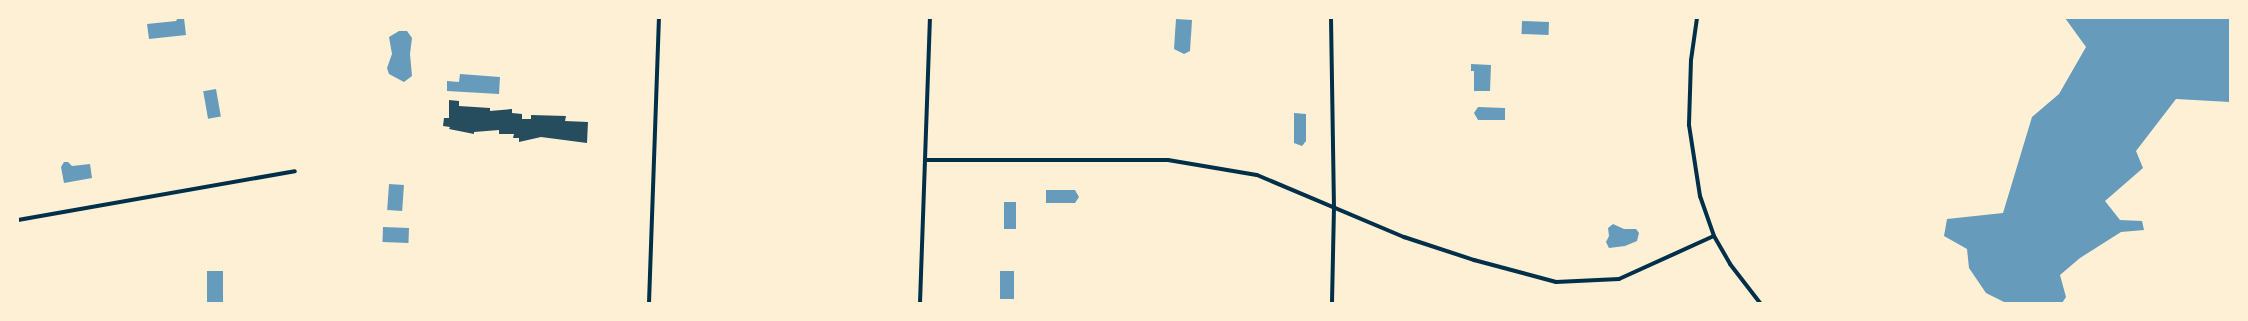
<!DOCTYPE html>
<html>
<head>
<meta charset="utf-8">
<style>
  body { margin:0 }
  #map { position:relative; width:2248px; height:321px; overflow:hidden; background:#fdf0d5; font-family:"Work Sans",sans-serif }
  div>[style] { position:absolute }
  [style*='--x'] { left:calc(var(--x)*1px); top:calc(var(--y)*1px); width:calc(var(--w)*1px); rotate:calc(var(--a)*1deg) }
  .water>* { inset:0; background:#669bbc; transform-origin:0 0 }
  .building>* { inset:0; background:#264d5e }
  .minor>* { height:4px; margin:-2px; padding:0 2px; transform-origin:2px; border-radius:2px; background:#003049 }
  span { translate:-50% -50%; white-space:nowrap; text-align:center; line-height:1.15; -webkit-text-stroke:4px #fdf0d5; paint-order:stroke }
  .frame { position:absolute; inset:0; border:19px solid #fdf0d5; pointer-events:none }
</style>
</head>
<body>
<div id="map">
  <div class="water">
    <div style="clip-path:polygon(178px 18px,184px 18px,186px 35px,149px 39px,147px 24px,176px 21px)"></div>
    <div style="clip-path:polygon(2065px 18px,2230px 18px,2230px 102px,2176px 99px,2136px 151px,2143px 168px,2105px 201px,2120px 220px,2142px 221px,2144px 230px,2121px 232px,2080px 258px,2060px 275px,2066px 297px,2062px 303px,2006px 303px,1986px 293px,1969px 268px,1967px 249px,1944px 236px,1947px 219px,2003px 213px,2032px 117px,2059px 94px,2086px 47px)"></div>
    <div style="clip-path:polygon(1176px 19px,1192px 20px,1190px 51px,1184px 54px,1174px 49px)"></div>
    <div style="left:1522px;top:21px;width:27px;height:13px;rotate:2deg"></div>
    <div style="clip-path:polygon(399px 31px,407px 31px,412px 38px,410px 54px,412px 76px,404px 82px,389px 74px,387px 68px,392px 54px,389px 37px)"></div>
    <div style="clip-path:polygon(1471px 64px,1491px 65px,1490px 91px,1474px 91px,1474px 71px,1471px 71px)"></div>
    <div style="clip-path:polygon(460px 74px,500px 77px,499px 94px,447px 91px,447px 81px,459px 82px)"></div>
    <div style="left:216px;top:89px;width:28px;height:13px;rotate:80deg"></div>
    <div style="clip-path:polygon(1478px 107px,1505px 108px,1505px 120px,1478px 120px,1474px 113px)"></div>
    <div style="clip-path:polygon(1294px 113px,1306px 114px,1306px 141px,1302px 146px,1294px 143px)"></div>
    <div style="clip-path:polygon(64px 162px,68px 162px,72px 166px,90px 164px,92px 178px,64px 183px,61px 167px)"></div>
    <div style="left:389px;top:184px;width:15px;height:26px;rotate:4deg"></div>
    <div style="clip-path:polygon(1046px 190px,1075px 190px,1079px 197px,1075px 203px,1046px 203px)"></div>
    <div style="left:1004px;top:202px;width:12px;height:27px"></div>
    <div style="clip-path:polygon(1613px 224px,1624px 229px,1636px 229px,1639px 233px,1637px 241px,1625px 246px,1609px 248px,1606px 242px,1609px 236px,1608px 228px)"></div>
    <div style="left:383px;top:227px;width:26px;height:15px;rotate:2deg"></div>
    <div style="left:207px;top:271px;width:16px;height:32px"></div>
    <div style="left:1000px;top:271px;width:14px;height:28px"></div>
  </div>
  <div class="building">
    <div style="clip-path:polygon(449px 100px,459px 101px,459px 106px,490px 108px,490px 111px,512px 109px,512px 113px,522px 114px,522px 119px,531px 119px,531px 115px,566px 116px,565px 121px,588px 122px,587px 143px,541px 137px,519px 142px,519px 138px,513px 138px,514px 134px,499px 134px,499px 130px,474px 132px,474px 134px,449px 129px,450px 127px,443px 126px,444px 118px,449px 118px)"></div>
  </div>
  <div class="minor">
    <div style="--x:1331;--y:18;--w:189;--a:89.1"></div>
    <div style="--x:1334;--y:207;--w:96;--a:91.2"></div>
    <div style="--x:1697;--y:18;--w:42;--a:98.1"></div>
    <div style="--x:1691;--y:60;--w:65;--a:91.8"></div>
    <div style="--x:1689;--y:125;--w:72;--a:81.2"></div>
    <div style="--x:1700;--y:196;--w:42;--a:70.7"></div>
    <div style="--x:1714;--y:236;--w:32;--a:60"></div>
    <div style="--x:1730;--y:264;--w:49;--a:52.4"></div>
    <div style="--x:925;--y:160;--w:243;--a:0"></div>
    <div style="--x:1168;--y:160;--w:90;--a:9.6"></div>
    <div style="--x:1257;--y:175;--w:160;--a:22.9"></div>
    <div style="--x:1404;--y:237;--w:74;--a:18.2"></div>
    <div style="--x:1474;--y:260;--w:85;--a:15"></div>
    <div style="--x:1556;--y:282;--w:63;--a:-2.7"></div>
    <div style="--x:1619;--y:279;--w:104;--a:-24.4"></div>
    <div style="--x:18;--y:220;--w:281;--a:-10"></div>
    <div style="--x:649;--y:303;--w:285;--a:-88"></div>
    <div style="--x:920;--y:303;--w:285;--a:-88"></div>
  </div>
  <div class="frame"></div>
</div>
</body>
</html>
